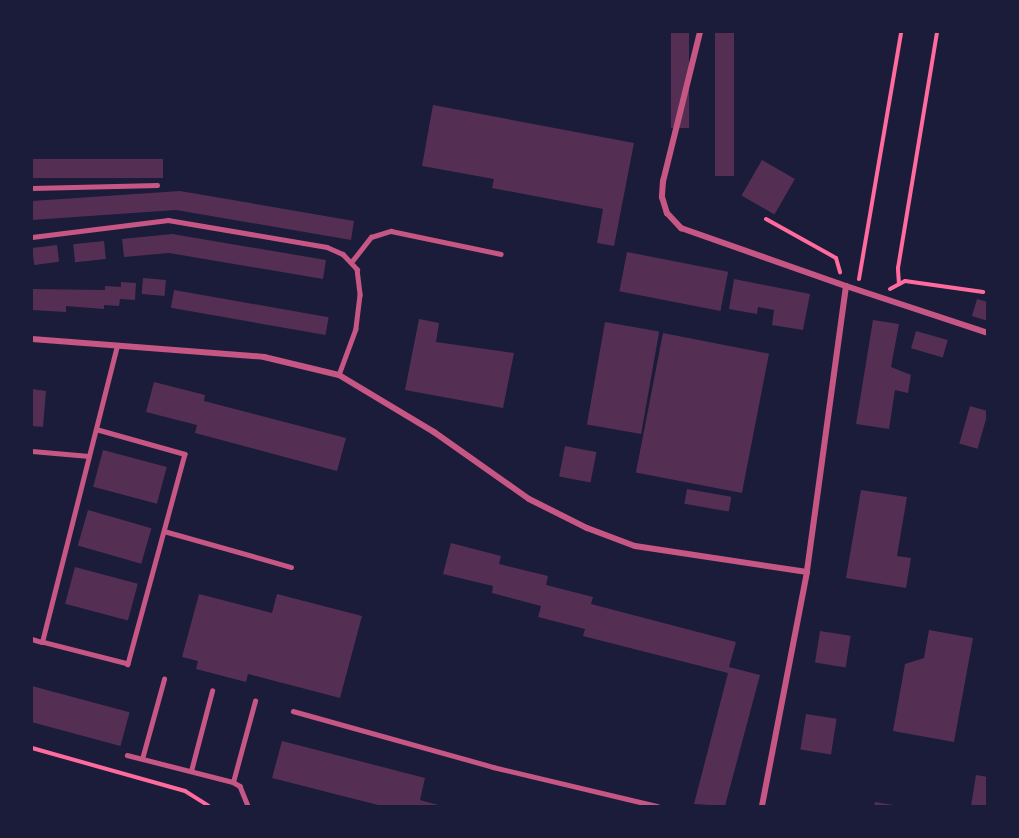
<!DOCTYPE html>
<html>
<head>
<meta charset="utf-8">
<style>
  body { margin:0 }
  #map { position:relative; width:1019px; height:838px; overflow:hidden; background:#1b1b3a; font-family:Mulish,sans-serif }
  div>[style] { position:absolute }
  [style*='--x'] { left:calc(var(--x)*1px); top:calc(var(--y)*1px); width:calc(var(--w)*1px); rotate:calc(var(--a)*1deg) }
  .building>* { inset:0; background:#542f53; transform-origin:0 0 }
  .path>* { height:4px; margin:-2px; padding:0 2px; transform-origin:2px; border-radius:2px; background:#ff6b9d }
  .service>* { height:4.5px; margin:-2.25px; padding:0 2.25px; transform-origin:2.25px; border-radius:2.25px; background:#c65784 }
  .minor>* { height:6px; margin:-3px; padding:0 3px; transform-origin:3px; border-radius:3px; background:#c65784 }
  span { translate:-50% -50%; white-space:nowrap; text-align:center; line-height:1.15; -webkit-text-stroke:5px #1b1b3a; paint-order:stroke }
  .frame { position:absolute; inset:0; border:33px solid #1b1b3a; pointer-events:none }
</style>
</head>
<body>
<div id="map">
  <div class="building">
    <div style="left:671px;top:32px;width:18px;height:96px"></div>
    <div style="left:715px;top:32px;width:19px;height:144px"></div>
    <div style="clip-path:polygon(433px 105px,634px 143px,614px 246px,597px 243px,603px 209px,492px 188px,494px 179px,422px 166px)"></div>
    <div style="left:32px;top:159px;width:131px;height:19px"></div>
    <div style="left:762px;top:160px;width:38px;height:41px;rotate:30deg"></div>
    <div style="clip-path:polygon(180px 191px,354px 221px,351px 240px,176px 210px,32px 220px,32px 201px)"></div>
    <div style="clip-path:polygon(172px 234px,326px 260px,323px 279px,169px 253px,124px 257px,122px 239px)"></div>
    <div style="left:104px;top:241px;width:18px;height:31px;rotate:84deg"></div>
    <div style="left:57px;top:245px;width:17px;height:25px;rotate:83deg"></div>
    <div style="left:627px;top:252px;width:103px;height:40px;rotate:11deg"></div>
    <div style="left:143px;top:278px;width:23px;height:16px;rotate:5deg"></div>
    <div style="clip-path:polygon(734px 279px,810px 294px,803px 330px,772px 325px,774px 310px,758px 307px,757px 314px,729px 309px)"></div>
    <div style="clip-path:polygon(121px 282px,136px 283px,135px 300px,120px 299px,119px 306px,104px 305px,104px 309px,66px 306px,66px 312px,32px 310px,32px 289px,105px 290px,105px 286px,121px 287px)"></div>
    <div style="left:174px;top:290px;width:157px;height:18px;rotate:10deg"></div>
    <div style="clip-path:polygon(977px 299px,988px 302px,988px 321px,972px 316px)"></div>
    <div style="clip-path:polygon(419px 319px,439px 323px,436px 342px,514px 353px,503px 408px,405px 390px)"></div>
    <div style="clip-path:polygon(873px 320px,899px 324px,891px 367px,911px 375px,908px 393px,895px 390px,889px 429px,856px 424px)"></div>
    <div style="left:605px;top:322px;width:55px;height:104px;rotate:10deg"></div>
    <div style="left:916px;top:331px;width:33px;height:18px;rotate:16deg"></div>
    <div style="left:663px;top:333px;width:108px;height:142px;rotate:11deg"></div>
    <div style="clip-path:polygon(154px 382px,205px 395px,204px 401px,346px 438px,337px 471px,195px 433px,197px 425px,146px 412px)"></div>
    <div style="clip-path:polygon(32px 389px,46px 391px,43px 427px,32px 426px)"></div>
    <div style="left:970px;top:406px;width:19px;height:39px;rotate:16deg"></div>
    <div style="left:565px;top:446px;width:32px;height:31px;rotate:11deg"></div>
    <div style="left:103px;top:450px;width:66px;height:38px;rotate:15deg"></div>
    <div style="left:687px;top:489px;width:45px;height:15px;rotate:10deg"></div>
    <div style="clip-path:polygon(861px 490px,907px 497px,897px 556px,911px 558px,906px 588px,846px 578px)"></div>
    <div style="left:88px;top:510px;width:66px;height:37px;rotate:16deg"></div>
    <div style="clip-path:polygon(451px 543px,501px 556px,499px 564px,548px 576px,546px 585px,593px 597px,591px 604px,736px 642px,729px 667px,760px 675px,725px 806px,694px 804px,728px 673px,583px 636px,585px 629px,538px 617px,541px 606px,492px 593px,493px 586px,443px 574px)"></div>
    <div style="left:75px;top:567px;width:65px;height:38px;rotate:15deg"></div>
    <div style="clip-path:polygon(199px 594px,272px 613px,277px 594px,362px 616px,340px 698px,248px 674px,246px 682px,196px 669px,198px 661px,182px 657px)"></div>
    <div style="clip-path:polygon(929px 630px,973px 638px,954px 742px,893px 731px,905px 664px,924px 658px)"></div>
    <div style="left:820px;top:631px;width:31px;height:32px;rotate:9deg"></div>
    <div style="left:32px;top:686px;width:101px;height:35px;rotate:15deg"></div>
    <div style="left:806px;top:714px;width:31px;height:36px;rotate:9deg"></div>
    <div style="clip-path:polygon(282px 741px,425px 778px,420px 800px,442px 806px,382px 806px,272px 778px)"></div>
    <div style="clip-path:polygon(976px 775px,988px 777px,988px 806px,971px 806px)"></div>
    <div style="clip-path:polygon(875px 802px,894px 805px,893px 806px,874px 806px)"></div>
  </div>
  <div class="path">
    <div style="--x:766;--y:219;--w:80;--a:29.1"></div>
    <div style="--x:836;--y:258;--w:15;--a:74"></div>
    <div style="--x:859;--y:279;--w:251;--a:-80.3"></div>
    <div style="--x:899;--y:284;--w:16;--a:-94"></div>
    <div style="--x:898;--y:268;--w:239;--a:-80.6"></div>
    <div style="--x:890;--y:289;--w:17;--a:-28"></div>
    <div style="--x:905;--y:281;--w:79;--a:8"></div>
    <div style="--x:32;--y:748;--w:159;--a:15.7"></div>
    <div style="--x:185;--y:791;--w:28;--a:32"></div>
  </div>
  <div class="service">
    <div style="--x:32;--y:188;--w:125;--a:-1.4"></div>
    <div style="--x:32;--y:237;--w:137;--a:-7.1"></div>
    <div style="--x:168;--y:220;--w:161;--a:9.6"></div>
    <div style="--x:327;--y:247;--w:17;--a:24"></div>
    <div style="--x:343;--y:254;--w:21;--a:47"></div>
    <div style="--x:357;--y:269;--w:26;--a:83"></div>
    <div style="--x:360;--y:295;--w:34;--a:97"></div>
    <div style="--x:356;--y:329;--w:49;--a:110.3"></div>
    <div style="--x:353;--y:260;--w:29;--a:-52"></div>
    <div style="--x:371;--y:237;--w:21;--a:-17"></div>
    <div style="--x:391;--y:231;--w:112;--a:11.8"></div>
    <div style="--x:96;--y:429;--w:92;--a:15.7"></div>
    <div style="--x:185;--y:454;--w:218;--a:105.2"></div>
    <div style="--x:128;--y:664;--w:89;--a:-165.7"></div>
    <div style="--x:42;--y:642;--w:306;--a:-75.8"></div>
    <div style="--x:32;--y:451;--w:57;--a:5"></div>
    <div style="--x:164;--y:531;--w:132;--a:15.8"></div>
    <div style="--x:32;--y:639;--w:10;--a:17"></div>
    <div style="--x:293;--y:711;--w:208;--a:15.6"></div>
    <div style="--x:493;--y:767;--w:169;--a:13.4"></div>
    <div style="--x:127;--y:755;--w:109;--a:14.3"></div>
    <div style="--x:233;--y:782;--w:8;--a:30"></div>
    <div style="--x:240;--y:786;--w:22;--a:68"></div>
    <div style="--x:142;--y:759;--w:83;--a:-74.6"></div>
    <div style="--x:191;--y:771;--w:83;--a:-75.3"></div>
    <div style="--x:233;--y:782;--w:84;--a:-74.8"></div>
  </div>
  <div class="minor">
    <div style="--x:700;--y:32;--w:154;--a:103.9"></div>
    <div style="--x:663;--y:181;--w:16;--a:94"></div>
    <div style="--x:662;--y:197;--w:17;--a:73"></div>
    <div style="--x:667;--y:213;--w:21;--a:47"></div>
    <div style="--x:681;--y:228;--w:175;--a:19.4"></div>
    <div style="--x:846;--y:286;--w:289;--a:97.8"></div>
    <div style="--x:807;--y:572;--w:238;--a:100.9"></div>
    <div style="--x:846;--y:286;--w:150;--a:18.3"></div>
    <div style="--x:32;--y:339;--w:233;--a:4.4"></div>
    <div style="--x:264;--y:357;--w:77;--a:13.5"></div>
    <div style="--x:339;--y:375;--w:111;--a:31"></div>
    <div style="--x:434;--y:432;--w:116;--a:35.2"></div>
    <div style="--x:529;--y:499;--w:65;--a:26.6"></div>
    <div style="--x:587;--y:528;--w:51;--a:20.6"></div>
    <div style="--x:635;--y:546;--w:174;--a:8.6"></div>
  </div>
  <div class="frame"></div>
</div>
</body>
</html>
